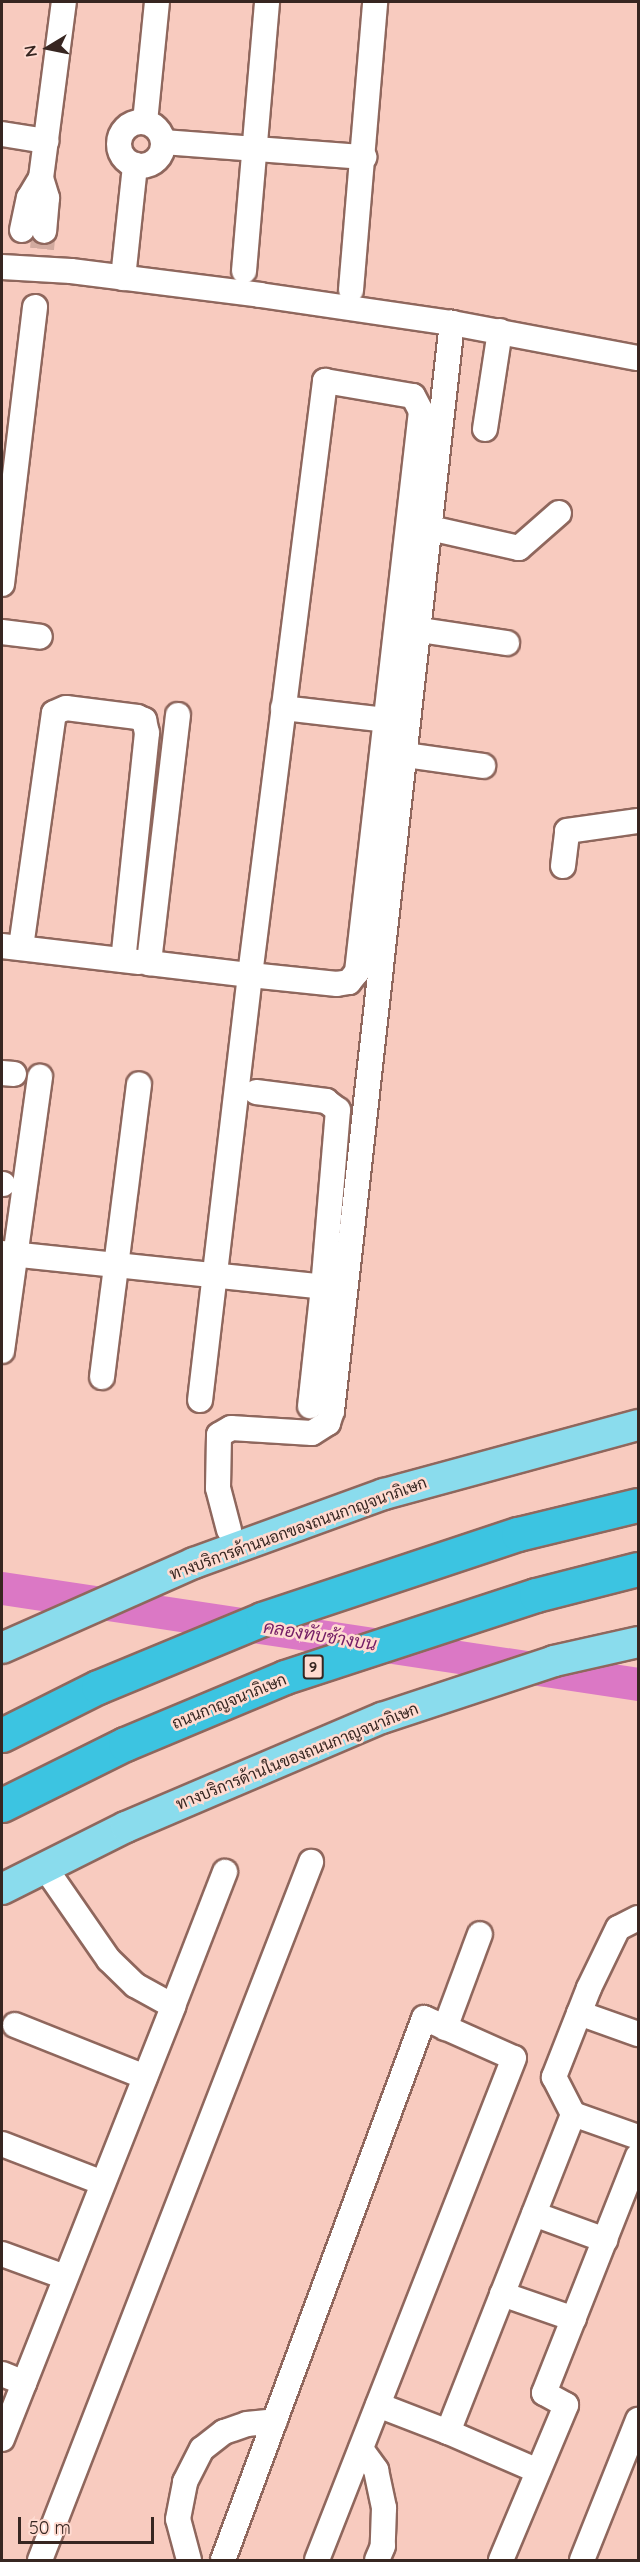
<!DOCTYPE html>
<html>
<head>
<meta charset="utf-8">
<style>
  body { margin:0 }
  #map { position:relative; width:640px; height:2562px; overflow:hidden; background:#f8cbbf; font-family:Quicksand,Sarabun,sans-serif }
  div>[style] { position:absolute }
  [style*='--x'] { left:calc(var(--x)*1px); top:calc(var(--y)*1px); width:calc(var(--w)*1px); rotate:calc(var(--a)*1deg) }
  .river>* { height:33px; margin:-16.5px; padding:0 16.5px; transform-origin:16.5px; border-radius:16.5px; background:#db78c5 }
  .minor-tunnel>* { height:24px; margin-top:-12px; transform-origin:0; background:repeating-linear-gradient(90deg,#d1aa9f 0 24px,transparent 0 36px) }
  .roads { filter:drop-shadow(2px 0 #8f675d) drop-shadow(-2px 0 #8f675d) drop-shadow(0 2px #8f675d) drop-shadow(0 -2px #8f675d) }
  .minor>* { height:24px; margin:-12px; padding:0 12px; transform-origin:12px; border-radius:12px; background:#fff }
  .minor>.ring { margin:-12px; padding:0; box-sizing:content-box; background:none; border:24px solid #fff; border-radius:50% }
  .major>* { height:30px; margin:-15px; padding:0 15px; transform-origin:15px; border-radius:15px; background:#8adced }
  .highway>* { height:33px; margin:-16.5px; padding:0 16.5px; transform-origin:16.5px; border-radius:16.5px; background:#3cc4e1 }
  span { translate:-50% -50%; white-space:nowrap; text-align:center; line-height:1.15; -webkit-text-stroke:5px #ffdbd1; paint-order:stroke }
  .shield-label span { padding:2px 4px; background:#ffdbd1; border:2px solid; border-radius:4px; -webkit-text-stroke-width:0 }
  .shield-label { font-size:15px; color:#372621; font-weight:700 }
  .street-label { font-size:16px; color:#372621 }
  .water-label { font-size:18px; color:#741c65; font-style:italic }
  .frame { position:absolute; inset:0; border:3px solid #372621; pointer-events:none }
  .north { position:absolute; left:18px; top:18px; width:60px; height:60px; -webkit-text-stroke:4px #ffdbd1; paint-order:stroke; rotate:260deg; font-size:16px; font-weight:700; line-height:24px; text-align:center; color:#372621 }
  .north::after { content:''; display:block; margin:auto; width:21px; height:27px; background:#372621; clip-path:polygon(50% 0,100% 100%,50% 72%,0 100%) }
  .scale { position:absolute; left:18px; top:2517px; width:136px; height:27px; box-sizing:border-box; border:3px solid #372621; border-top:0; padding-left:8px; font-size:18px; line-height:21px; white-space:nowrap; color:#372621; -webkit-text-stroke:4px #ffdbd1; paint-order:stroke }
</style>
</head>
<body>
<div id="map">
  <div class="river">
    <div style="--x:2;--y:1588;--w:643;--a:8.58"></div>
  </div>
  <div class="minor-tunnel">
    <div style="--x:42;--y:249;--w:18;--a:-84"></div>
  </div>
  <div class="roads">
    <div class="minor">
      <div style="--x:145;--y:122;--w:121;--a:-84.3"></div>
      <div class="ring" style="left:119px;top:122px;width:20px;height:20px"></div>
      <div style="--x:2;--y:134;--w:45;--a:9"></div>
      <div style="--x:163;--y:142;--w:202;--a:4.3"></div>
      <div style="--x:41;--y:178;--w:177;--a:-82.6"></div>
      <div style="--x:22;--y:230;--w:33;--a:-78"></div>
      <div style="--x:29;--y:198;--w:23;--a:-59"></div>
      <div style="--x:41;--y:178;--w:21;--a:73"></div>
      <div style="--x:47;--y:198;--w:33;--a:95"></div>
      <div style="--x:2;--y:267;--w:69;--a:3.3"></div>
      <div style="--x:71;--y:271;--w:191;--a:7.2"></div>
      <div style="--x:260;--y:295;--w:194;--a:8.3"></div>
      <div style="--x:452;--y:323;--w:189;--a:10.7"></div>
      <div style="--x:244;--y:271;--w:270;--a:-85.1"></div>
      <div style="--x:123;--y:278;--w:114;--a:-83.9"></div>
      <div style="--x:351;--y:290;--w:289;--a:-85.2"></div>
      <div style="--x:325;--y:381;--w:89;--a:9.7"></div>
      <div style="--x:413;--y:396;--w:17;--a:62"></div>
      <div style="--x:421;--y:411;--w:565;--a:96.51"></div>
      <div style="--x:357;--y:972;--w:13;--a:129"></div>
      <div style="--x:349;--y:982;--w:12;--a:171"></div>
      <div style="--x:337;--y:984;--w:87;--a:-174.1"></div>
      <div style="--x:250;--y:975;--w:599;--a:-82.8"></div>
      <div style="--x:485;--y:429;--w:99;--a:-81.3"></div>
      <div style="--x:430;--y:528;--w:91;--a:12.7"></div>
      <div style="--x:519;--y:548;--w:53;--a:-41.2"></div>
      <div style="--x:2;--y:584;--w:279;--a:-83.2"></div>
      <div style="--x:420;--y:630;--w:88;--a:8.5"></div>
      <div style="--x:2;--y:632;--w:38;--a:7"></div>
      <div style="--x:283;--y:708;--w:104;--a:6.6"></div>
      <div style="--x:178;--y:715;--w:250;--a:96.7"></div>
      <div style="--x:149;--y:963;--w:102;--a:6.8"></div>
      <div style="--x:250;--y:975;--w:428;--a:96.7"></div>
      <div style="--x:406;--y:755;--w:78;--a:8.1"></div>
      <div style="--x:563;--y:866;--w:35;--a:-83"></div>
      <div style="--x:567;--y:831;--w:72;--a:-8"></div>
      <div style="--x:2;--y:946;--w:138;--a:6.7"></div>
      <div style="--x:21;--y:947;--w:236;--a:-82"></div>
      <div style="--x:54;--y:713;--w:13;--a:-23"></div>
      <div style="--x:66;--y:708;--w:72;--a:7.2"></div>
      <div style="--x:137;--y:717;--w:8;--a:23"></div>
      <div style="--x:144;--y:720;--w:13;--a:77"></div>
      <div style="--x:147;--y:733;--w:228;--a:96"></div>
      <div style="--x:2;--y:1073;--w:12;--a:5"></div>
      <div style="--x:256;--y:1092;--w:71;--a:7.3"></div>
      <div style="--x:326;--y:1101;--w:15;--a:37"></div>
      <div style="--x:338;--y:1110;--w:178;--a:94.8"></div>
      <div style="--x:2;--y:1184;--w:1;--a:0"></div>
      <div style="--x:2;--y:1253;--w:323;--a:6"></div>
      <div style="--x:323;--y:1287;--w:120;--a:96.2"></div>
      <div style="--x:2;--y:1351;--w:277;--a:-82.1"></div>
      <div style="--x:102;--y:1377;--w:295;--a:-82.8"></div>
      <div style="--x:229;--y:1530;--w:43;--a:-104.7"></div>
      <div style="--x:218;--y:1488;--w:53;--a:-88.9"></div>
      <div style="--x:219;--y:1435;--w:14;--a:-30"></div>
      <div style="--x:231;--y:1428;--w:81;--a:3.5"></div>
      <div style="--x:312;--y:1433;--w:19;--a:-32"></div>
      <div style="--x:328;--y:1423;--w:13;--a:-72"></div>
      <div style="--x:332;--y:1411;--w:1095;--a:-83.71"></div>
      <div style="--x:638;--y:1918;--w:22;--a:153"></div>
      <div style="--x:618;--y:1928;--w:67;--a:115.8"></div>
      <div style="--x:589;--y:1988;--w:96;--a:111.5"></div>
      <div style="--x:554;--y:2077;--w:42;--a:62.8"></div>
      <div style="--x:573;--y:2114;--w:69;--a:19.5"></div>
      <div style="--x:173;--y:2006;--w:144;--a:-68.8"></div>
      <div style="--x:579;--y:2013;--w:63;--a:19.6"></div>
      <div style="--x:15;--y:2025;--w:140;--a:21.8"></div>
      <div style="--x:445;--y:2028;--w:100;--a:-69.6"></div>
      <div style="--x:2;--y:2144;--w:108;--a:21.1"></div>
      <div style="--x:534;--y:2214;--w:76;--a:20.1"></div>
      <div style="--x:2;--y:2254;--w:67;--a:20.1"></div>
      <div style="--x:502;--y:2294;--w:76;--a:19.1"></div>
      <div style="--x:2;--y:2374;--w:24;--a:22"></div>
      <div style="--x:378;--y:2405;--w:75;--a:21.1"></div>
      <div style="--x:2;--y:2439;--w:466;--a:-68.4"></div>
      <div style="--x:173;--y:2006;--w:43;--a:-151.1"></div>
      <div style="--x:135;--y:1985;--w:36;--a:-136"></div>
      <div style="--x:109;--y:1960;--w:114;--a:-124.7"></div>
      <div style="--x:361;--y:2449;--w:26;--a:54"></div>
      <div style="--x:376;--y:2470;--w:39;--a:78"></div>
      <div style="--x:384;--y:2508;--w:38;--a:92"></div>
      <div style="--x:383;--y:2546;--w:15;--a:113"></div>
      <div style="--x:538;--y:2471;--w:98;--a:-156.6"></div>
      <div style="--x:448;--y:2432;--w:342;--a:-68.5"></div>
      <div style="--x:40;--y:2560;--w:749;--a:-68.78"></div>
      <div style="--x:189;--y:2560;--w:42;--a:-105"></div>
      <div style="--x:178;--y:2519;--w:38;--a:-79"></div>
      <div style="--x:185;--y:2482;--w:37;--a:-63"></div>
      <div style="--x:202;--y:2449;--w:28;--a:-38"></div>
      <div style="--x:224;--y:2432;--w:24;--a:-19"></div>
      <div style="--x:247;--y:2424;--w:28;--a:-6"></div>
      <div style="--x:223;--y:2560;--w:578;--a:-69.65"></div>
      <div style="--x:424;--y:2018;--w:98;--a:24"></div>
      <div style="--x:514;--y:2058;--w:539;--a:111.43"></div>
      <div style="--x:501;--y:2560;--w:168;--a:-67.2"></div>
      <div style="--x:566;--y:2405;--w:25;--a:-151"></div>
      <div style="--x:544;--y:2393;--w:255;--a:-68.4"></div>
      <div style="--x:582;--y:2560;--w:151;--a:-68.2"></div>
    </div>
    <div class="major">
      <div style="--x:2;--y:1648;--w:210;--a:-23.9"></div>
      <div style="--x:194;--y:1563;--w:202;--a:-20"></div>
      <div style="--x:384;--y:1494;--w:263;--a:-15.2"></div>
      <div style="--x:2;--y:1889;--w:139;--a:-26.6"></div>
      <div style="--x:126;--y:1827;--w:278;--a:-23.1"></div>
      <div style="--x:382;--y:1718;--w:181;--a:-18.3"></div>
      <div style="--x:554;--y:1661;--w:86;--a:-12.7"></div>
    </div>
    <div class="highway">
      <div style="--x:2;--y:1735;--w:107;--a:-26.6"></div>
      <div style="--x:98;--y:1687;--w:178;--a:-22.5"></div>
      <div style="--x:262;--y:1619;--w:270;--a:-18.4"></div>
      <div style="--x:518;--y:1534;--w:123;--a:-13.6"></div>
      <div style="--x:2;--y:1805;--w:137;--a:-26.4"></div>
      <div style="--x:125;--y:1744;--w:173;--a:-22.7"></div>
      <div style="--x:285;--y:1677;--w:264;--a:-18.1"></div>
      <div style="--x:536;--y:1595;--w:105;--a:-14.3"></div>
    </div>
  </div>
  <div class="shield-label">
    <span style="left:313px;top:1667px">9</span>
  </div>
  <div class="street-label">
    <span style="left:298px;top:1528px;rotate:-20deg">ทางบริการด้านนอกของถนนกาญจนาภิเษก</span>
    <span style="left:229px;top:1701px;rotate:-22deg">ถนนกาญจนาภิเษก</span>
    <span style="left:297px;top:1756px;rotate:-22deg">ทางบริการด้านในของถนนกาญจนาภิเษก</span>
  </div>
  <div class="water-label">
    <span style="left:320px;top:1636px;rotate:9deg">คลองทับช้างบน</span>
  </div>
  <div class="frame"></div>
  <div class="north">N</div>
  <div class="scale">50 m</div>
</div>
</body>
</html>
